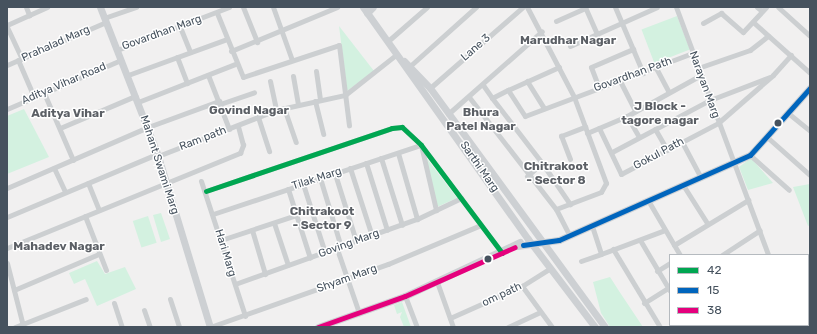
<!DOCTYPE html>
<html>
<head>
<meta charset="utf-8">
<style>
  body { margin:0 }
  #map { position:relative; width:817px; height:334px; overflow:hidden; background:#f1f0f0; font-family:Rubik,sans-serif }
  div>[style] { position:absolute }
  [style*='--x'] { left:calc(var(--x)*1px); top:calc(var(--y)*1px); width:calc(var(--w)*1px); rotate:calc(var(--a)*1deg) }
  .green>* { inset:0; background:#d3f1e0; transform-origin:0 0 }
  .street>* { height:5px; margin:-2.5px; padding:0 2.5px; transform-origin:2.5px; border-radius:2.5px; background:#cccfd1 }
  .secondary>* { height:7px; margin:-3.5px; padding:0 3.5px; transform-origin:3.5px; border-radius:3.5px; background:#cdd0d3 }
  .bus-1>* { height:5px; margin:-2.5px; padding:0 2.5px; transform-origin:2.5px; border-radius:2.5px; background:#00a651 }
  .bus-2>* { height:5px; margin:-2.5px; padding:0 2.5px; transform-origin:2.5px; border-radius:2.5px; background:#0065bd }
  .bus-3>* { height:5px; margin:-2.5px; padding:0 2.5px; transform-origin:2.5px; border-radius:2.5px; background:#e5007d }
  .dots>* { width:11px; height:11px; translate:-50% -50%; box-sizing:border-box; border:2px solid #fff; border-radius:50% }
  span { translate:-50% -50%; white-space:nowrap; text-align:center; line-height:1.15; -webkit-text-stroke:3px #fff; paint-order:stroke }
  .street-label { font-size:11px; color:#46525e }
  .neighbourhood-label { font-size:12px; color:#5b5f65; font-weight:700 }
  .frame { position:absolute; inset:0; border:8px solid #46525e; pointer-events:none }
  .legend { position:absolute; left:669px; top:254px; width:140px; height:72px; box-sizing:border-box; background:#fff; border:1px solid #b5babf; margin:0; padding:5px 7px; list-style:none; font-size:12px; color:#46525e }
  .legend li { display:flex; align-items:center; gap:8px; height:20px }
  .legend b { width:20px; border:1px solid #b5babf }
</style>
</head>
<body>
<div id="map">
  <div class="green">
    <div style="left:677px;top:16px;width:36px;height:38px;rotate:69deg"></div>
    <div style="clip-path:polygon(339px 26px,374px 71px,347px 91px)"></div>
    <div style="clip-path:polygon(24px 109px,49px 157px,7px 174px,7px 116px)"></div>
    <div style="clip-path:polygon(421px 151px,457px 198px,437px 207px)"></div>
    <div style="clip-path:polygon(751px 158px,773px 183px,748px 190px,739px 167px)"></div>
    <div style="clip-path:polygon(810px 184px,810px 225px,808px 226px,793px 187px)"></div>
    <div style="clip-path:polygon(161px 213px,170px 239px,161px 242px,153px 215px)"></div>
    <div style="left:148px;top:216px;width:28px;height:16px;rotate:72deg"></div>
    <div style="clip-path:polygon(97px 261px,105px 274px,125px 267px,136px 289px,97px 306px,85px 279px,74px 284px,69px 273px)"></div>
    <div style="clip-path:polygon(610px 277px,619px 291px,643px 327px,610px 327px,601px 313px,593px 282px)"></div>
    <div style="clip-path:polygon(402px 302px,411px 327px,404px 327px,400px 317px,402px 312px,397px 314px,394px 305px)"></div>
  </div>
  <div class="street">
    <div style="--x:26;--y:7;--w:9;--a:69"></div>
    <div style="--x:243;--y:7;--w:38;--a:68"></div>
    <div style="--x:273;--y:7;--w:56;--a:70.3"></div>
    <div style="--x:527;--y:7;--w:102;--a:62.4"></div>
    <div style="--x:574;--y:97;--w:92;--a:69.6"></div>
    <div style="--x:606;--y:183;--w:10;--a:119"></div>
    <div style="--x:601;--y:192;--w:48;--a:159.3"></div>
    <div style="--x:585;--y:7;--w:30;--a:66"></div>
    <div style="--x:615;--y:7;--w:72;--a:67"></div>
    <div style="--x:676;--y:7;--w:265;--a:69.6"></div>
    <div style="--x:757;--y:7;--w:6;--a:39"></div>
    <div style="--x:778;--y:7;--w:43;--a:42.2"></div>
    <div style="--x:217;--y:13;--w:69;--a:67.9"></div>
    <div style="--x:243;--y:77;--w:101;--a:-18.4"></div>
    <div style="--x:339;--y:45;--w:81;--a:82.9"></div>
    <div style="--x:104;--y:18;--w:34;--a:-19"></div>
    <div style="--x:556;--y:21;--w:32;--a:-24"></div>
    <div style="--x:753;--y:22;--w:76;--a:41.8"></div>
    <div style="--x:703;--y:23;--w:21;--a:-29"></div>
    <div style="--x:721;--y:13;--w:29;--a:41"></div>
    <div style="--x:743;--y:32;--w:34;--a:-47"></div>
    <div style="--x:7;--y:25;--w:44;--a:-24.2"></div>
    <div style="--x:7;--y:27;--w:35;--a:65"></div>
    <div style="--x:180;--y:27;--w:27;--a:68"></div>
    <div style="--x:388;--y:41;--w:52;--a:-41.1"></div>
    <div style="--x:570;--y:46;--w:95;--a:-24.1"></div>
    <div style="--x:117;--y:50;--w:120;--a:-21"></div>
    <div style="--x:231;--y:51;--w:115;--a:-22.5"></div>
    <div style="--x:177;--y:57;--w:28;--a:69"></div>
    <div style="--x:18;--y:60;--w:40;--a:66.6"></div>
    <div style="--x:7;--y:65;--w:108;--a:-23.5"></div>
    <div style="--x:410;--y:66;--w:89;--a:-41.8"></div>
    <div style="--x:656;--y:68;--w:27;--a:62"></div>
    <div style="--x:698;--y:68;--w:55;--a:-19.1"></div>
    <div style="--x:750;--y:50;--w:23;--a:-38"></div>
    <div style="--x:316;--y:71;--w:29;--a:82"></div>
    <div style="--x:128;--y:75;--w:105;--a:-20"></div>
    <div style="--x:208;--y:75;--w:58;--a:68.7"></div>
    <div style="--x:293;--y:76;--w:29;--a:80"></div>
    <div style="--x:270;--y:81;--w:30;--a:78"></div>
    <div style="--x:527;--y:81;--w:32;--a:58"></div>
    <div style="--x:620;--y:81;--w:34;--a:63"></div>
    <div style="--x:483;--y:85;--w:16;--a:55"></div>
    <div style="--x:492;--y:98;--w:18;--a:-27"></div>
    <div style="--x:508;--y:90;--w:31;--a:57"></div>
    <div style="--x:525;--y:116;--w:179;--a:-20.6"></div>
    <div style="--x:430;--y:88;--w:123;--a:-41.1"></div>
    <div style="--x:599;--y:88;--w:22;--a:-111"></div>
    <div style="--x:591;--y:67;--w:46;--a:-23.2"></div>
    <div style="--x:508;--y:90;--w:56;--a:-24.3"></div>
    <div style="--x:44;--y:93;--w:73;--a:66.6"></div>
    <div style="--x:469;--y:97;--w:142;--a:52.2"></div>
    <div style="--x:556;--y:209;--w:28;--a:63"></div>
    <div style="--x:492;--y:98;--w:82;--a:52.4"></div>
    <div style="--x:542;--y:163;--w:20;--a:139"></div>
    <div style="--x:315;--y:101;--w:34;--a:76"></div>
    <div style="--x:138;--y:102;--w:104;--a:-21.4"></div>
    <div style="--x:220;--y:104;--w:36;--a:-19"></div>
    <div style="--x:284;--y:108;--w:36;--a:71"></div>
    <div style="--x:7;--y:109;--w:124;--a:-23.3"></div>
    <div style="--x:788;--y:113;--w:28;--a:39"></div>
    <div style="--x:448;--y:114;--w:125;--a:-41.4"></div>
    <div style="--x:258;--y:117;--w:36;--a:72"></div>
    <div style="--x:60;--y:128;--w:82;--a:-23.1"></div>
    <div style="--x:599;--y:128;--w:51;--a:64.4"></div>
    <div style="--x:621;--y:174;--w:110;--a:-27.7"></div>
    <div style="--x:718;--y:123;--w:73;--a:-41.1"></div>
    <div style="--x:773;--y:75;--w:27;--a:-48"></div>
    <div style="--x:655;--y:129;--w:24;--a:60"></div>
    <div style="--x:587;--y:133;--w:43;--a:-23"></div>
    <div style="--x:639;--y:137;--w:24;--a:-120"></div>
    <div style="--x:627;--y:116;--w:85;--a:-29"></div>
    <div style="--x:767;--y:137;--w:57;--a:41.5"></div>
    <div style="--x:682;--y:142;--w:40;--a:62"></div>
    <div style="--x:612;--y:152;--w:111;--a:-28"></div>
    <div style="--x:710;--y:100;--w:64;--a:-21"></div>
    <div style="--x:398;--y:153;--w:69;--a:73.9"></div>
    <div style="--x:750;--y:155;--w:52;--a:41.9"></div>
    <div style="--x:158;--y:156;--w:127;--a:-21.3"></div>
    <div style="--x:276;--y:110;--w:71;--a:-12.3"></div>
    <div style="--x:345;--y:95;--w:66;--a:-38.3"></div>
    <div style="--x:381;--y:158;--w:70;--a:72.6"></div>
    <div style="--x:570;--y:159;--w:25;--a:-111"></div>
    <div style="--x:561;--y:136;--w:26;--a:-21"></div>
    <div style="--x:366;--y:163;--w:70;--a:72.6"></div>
    <div style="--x:542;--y:163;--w:50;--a:55.7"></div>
    <div style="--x:54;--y:168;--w:26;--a:65"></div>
    <div style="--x:350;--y:168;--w:71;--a:72.1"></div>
    <div style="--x:335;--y:174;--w:70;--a:72.6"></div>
    <div style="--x:320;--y:178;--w:72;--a:73.1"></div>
    <div style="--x:201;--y:181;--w:142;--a:71.9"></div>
    <div style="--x:88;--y:183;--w:29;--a:68"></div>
    <div style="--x:303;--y:184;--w:72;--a:72.3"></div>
    <div style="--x:683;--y:185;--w:45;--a:57.7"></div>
    <div style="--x:7;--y:188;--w:154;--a:-23.4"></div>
    <div style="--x:148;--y:127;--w:76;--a:-20.1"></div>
    <div style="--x:288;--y:189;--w:72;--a:72.3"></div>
    <div style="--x:206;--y:191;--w:196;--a:-18.7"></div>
    <div style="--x:392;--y:128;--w:10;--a:-6"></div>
    <div style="--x:402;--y:127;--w:26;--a:43"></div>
    <div style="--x:421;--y:145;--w:135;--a:53.1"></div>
    <div style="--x:649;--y:202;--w:61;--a:59.7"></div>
    <div style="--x:213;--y:214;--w:219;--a:-18.4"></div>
    <div style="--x:421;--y:145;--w:67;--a:77"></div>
    <div style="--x:85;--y:216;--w:58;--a:68.7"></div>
    <div style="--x:7;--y:217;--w:163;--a:-22.8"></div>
    <div style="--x:274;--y:223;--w:44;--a:71.6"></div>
    <div style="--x:592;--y:226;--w:29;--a:72"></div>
    <div style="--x:601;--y:254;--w:68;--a:-20.6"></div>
    <div style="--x:252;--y:230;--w:46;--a:73.5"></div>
    <div style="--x:221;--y:240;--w:79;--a:-18.4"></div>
    <div style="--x:640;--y:240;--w:59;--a:59.5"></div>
    <div style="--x:674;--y:245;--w:87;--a:-31.3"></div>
    <div style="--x:7;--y:248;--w:252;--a:-22.2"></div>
    <div style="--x:240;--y:153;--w:9;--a:-69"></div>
    <div style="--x:243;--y:145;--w:20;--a:-105"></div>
    <div style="--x:337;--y:249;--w:68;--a:71"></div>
    <div style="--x:613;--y:249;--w:91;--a:58.9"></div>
    <div style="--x:722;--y:255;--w:45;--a:-33.3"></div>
    <div style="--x:581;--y:261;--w:21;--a:-19"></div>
    <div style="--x:7;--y:263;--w:65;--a:75.7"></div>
    <div style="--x:657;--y:271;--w:15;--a:-32"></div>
    <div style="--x:437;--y:282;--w:48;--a:70.4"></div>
    <div style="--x:235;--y:284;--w:193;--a:-19.7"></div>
    <div style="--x:417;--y:219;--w:49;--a:-25.5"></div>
    <div style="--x:522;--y:286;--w:51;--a:53.8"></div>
    <div style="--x:14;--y:290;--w:92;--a:-23"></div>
    <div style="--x:405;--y:296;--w:33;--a:69"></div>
    <div style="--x:170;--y:299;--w:29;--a:72"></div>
    <div style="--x:114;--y:303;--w:25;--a:72"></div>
    <div style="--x:644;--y:303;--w:28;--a:-32"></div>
    <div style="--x:144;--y:310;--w:18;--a:71"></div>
    <div style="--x:450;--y:318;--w:79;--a:-24"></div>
    <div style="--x:522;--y:286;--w:34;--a:-32"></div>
    <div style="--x:691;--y:325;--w:2;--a:63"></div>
    <div style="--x:736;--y:325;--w:2;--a:63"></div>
    <div style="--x:771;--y:325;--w:2;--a:63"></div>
    <div style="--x:15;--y:327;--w:76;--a:-21.5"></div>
    <div style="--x:210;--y:327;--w:189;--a:-19.5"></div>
    <div style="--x:388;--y:264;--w:101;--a:-22.8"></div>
    <div style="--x:508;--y:327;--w:35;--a:-25"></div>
    <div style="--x:790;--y:327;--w:2;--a:-63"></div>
  </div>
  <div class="secondary">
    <div style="--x:100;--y:7;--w:160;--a:68.7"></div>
    <div style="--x:158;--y:156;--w:179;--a:73.1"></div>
    <div style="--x:363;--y:7;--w:285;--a:54.6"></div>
    <div style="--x:528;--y:239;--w:111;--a:52.7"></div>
    <div style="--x:367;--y:13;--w:8;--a:-45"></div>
    <div style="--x:404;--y:61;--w:37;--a:46"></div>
    <div style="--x:430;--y:88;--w:296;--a:53.8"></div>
    <div style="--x:517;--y:246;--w:42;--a:-8.1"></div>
    <div style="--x:559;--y:240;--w:209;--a:-24"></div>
    <div style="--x:750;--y:155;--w:90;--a:-48.2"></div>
    <div style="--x:318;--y:327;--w:92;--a:-19.6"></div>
    <div style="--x:405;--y:296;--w:127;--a:-25.2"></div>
  </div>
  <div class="bus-1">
    <div style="--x:206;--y:191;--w:196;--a:-18.7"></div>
    <div style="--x:392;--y:128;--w:10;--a:-6"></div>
    <div style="--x:402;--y:127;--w:26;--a:43"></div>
    <div style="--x:421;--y:145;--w:135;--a:53.1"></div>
  </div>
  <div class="bus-2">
    <div style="--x:523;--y:245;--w:36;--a:-8"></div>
    <div style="--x:559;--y:240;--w:209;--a:-24"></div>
    <div style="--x:750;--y:155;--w:90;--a:-48.2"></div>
  </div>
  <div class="bus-3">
    <div style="--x:318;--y:327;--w:92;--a:-19.6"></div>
    <div style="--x:405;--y:296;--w:120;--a:-24"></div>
  </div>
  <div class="dots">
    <div style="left:778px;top:123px;background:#46525e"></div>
    <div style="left:488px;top:259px;background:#46525e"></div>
  </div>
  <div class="street-label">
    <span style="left:162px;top:33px;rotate:-20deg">Govardhan Marg</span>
    <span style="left:56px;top:44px;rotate:-24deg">Prahalad Marg</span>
    <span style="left:476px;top:48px;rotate:-41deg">Lane 3</span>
    <span style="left:633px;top:75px;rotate:-20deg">Govardhan Path</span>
    <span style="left:64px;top:84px;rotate:-23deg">Aditya Vihar Road</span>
    <span style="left:704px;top:85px;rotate:70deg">Narayan Marg</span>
    <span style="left:203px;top:139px;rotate:-21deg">Ram path</span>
    <span style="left:659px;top:154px;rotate:-28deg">Gokul Path</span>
    <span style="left:159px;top:165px;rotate:72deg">Mahant Swami Marg</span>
    <span style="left:479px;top:167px;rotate:55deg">Sarthi Marg</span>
    <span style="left:317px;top:179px;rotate:-18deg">Tilak Marg</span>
    <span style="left:349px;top:244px;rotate:-20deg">Goving Marg</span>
    <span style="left:225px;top:253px;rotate:73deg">Hari Marg</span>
    <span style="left:347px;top:279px;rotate:-20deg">Shyam Marg</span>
    <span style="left:502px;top:295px;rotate:-25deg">om path</span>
  </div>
  <div class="neighbourhood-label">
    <span style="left:568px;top:41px">Marudhar Nagar</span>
    <span style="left:660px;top:114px">J Block -<br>tagore nagar</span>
    <span style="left:249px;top:111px">Govind Nagar</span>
    <span style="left:481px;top:120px">Bhura<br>Patel Nagar</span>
    <span style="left:68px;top:114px">Aditya Vihar</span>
    <span style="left:556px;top:174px">Chitrakoot<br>- Sector 8</span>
    <span style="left:322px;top:219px">Chitrakoot<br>- Sector 9</span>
    <span style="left:59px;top:247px">Mahadev Nagar</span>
  </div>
  <div class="frame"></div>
  <ul class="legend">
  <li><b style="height:5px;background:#00a651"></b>42</li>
  <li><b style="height:5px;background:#0065bd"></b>15</li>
  <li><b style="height:5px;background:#e5007d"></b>38</li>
  </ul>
</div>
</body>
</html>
